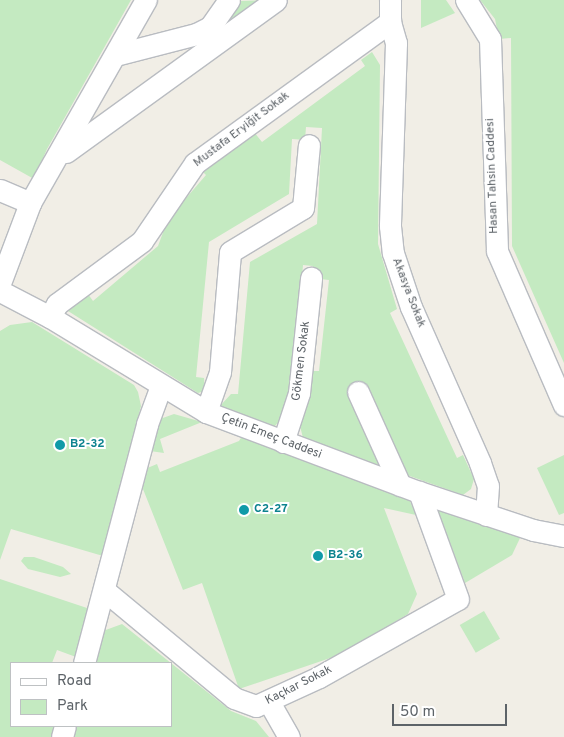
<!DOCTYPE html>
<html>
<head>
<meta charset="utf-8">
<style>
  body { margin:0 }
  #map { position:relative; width:564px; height:737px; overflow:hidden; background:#f1eee6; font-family:Overpass,sans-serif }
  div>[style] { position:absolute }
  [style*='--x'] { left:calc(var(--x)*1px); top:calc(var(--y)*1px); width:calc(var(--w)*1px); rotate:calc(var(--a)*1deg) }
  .green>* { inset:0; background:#c4eac1; transform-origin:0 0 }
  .roads { filter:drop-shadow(1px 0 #b9bcc1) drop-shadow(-1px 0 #b9bcc1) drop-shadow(0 1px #b9bcc1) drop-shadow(0 -1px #b9bcc1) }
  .minor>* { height:21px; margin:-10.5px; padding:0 10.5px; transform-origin:10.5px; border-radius:10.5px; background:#fff }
  .dots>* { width:14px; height:14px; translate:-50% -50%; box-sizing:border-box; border:2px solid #fff; border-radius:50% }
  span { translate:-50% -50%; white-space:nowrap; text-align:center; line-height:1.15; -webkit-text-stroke:4px #fff; paint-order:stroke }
  .street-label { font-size:12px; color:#5d6368 }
  .culture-label { font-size:12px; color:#0d838f; font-weight:700 }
  .left { translate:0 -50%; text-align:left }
  .legend { position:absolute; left:10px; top:662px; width:162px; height:65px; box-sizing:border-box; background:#fff; border:1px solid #bec1c3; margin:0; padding:6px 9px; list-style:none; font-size:15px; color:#5d6368 }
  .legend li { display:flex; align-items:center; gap:10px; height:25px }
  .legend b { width:25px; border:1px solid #bec1c3 }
  .scale { position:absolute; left:392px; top:704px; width:115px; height:22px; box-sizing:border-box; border:2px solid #5d6368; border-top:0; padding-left:6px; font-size:15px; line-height:18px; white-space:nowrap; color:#5d6368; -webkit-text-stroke:4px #fff; paint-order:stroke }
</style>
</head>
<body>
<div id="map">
  <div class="green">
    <div style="clip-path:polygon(0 0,131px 0,47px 149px,34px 179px,0 160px)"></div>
    <div style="clip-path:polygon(267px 0,220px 34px,240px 1px)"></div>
    <div style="clip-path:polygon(421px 0,446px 0,455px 13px,421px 28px)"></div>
    <div style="clip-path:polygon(480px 0,564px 0,564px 363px,512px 246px,511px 38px,499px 39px,495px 19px)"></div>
    <div style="clip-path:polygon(372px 52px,380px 65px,378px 244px,397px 309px,390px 313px,457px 458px,463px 455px,474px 479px,471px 489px,463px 495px,303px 438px,300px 426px,306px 404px,309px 371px,319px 371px,329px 280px,311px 278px,313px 266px,303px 265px,291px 408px,274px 427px,220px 406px,231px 394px,238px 394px,250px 262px,317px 224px,322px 128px,306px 127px,305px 140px,292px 139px,289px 194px,209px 242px,196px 377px,204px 378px,205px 391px,198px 393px,68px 311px,88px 294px,93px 301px,158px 246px,168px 219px,206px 175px,199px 168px,254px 132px,262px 142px,365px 66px,361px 60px)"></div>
    <div style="clip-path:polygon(32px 322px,134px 385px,138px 392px,141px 406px,103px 556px,11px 529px,0 560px,0 331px,10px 325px)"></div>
    <div style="clip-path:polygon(174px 414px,202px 422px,160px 439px,164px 453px,150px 451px,160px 419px)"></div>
    <div style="clip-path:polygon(242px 436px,409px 499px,416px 515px,384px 508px,417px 594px,408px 614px,342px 654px,239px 689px,202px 583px,183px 590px,141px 484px,145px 469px,157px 464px,160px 472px,239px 441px)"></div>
    <div style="clip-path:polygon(564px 455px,564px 513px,559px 515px,537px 468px)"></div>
    <div style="clip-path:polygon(437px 508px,521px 536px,512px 555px,465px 583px)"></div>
    <div style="clip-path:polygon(24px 557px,34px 557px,63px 567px,71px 574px,60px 577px,28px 569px,21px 561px)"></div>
    <div style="clip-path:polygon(0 579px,90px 609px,76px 657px,57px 650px,52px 663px,11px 663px,11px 726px,55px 726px,51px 737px,0 737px)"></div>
    <div style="left:484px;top:611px;width:32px;height:28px;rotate:60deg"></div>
    <div style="clip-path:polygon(122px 624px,231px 711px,256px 721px,269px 737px,72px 737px,76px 726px,171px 726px,171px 663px,94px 663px,103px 631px)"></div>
  </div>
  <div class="roads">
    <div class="minor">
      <div style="--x:390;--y:0;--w:22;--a:90"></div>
      <div style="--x:390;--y:22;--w:22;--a:74"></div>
      <div style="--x:396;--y:43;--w:183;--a:91.9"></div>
      <div style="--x:390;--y:226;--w:27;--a:84"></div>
      <div style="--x:393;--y:253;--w:57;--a:71.6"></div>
      <div style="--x:411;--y:307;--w:171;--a:66.1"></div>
      <div style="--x:480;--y:463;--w:24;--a:71"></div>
      <div style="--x:488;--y:486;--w:29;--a:94"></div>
      <div style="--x:466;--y:0;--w:46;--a:58.4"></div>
      <div style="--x:490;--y:39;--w:212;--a:88.1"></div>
      <div style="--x:497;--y:251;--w:168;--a:66.5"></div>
      <div style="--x:115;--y:55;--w:84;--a:-14.5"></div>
      <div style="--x:196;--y:34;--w:16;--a:-27"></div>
      <div style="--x:210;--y:27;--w:33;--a:-55"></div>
      <div style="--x:66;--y:152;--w:259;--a:-35.9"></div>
      <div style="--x:0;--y:190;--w:33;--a:23"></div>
      <div style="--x:0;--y:283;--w:85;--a:-69.4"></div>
      <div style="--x:30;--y:203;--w:234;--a:-60.3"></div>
      <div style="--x:0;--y:291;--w:56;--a:27.5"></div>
      <div style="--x:50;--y:317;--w:183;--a:31.3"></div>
      <div style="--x:206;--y:412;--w:228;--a:20.6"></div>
      <div style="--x:419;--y:492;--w:120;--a:18.4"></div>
      <div style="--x:533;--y:530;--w:32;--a:11"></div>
      <div style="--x:50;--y:317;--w:15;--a:-62"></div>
      <div style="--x:57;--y:304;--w:106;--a:-36.5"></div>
      <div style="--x:142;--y:241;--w:94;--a:-55.8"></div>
      <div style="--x:195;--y:163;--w:241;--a:-35.9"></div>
      <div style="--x:358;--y:392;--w:102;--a:65.7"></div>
      <div style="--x:206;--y:412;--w:42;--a:-70.7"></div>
      <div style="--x:220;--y:372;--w:120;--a:-85.2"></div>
      <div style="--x:230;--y:252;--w:85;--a:-31.1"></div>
      <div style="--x:303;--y:208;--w:63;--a:-84.6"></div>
      <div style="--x:283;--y:442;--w:52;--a:-71.9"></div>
      <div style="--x:299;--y:393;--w:116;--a:-84"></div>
      <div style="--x:104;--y:590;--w:169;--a:39.7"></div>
      <div style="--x:234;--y:698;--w:23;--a:20"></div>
      <div style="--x:256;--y:706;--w:69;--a:-24.7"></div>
      <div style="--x:319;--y:677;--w:159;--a:-29.3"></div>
      <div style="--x:458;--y:599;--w:114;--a:-110"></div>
      <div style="--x:84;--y:663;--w:247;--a:-75.2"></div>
      <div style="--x:147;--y:424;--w:40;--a:-69.8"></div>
      <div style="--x:269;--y:702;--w:40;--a:60.3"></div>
      <div style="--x:62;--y:737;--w:11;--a:-75"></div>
    </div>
  </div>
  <div class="dots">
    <div style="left:60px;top:445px;background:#0f9aa8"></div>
    <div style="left:244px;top:510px;background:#0f9aa8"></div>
    <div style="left:318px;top:556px;background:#0f9aa8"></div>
  </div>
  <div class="street-label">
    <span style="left:242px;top:130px;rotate:-37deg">Mustafa Eryiğit Sokak</span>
    <span style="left:493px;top:176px;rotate:-92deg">Hasan Tahsin Caddesi</span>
    <span style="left:408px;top:293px;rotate:69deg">Akasya Sokak</span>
    <span style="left:302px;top:361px;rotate:-83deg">Gökmen Sokak</span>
    <span style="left:271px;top:437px;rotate:21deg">Çetin Emeç Caddesi</span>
    <span style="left:299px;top:686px;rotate:-27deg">Kaçkar Sokak</span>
  </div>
  <div class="culture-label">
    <span class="left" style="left:70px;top:445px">B2-32</span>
    <span class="left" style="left:254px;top:510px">C2-27</span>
    <span class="left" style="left:328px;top:556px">B2-36</span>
  </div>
  <ul class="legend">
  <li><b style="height:6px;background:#fff"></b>Road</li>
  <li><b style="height:14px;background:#c4eac1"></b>Park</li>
  </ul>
  <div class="scale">50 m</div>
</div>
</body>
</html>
